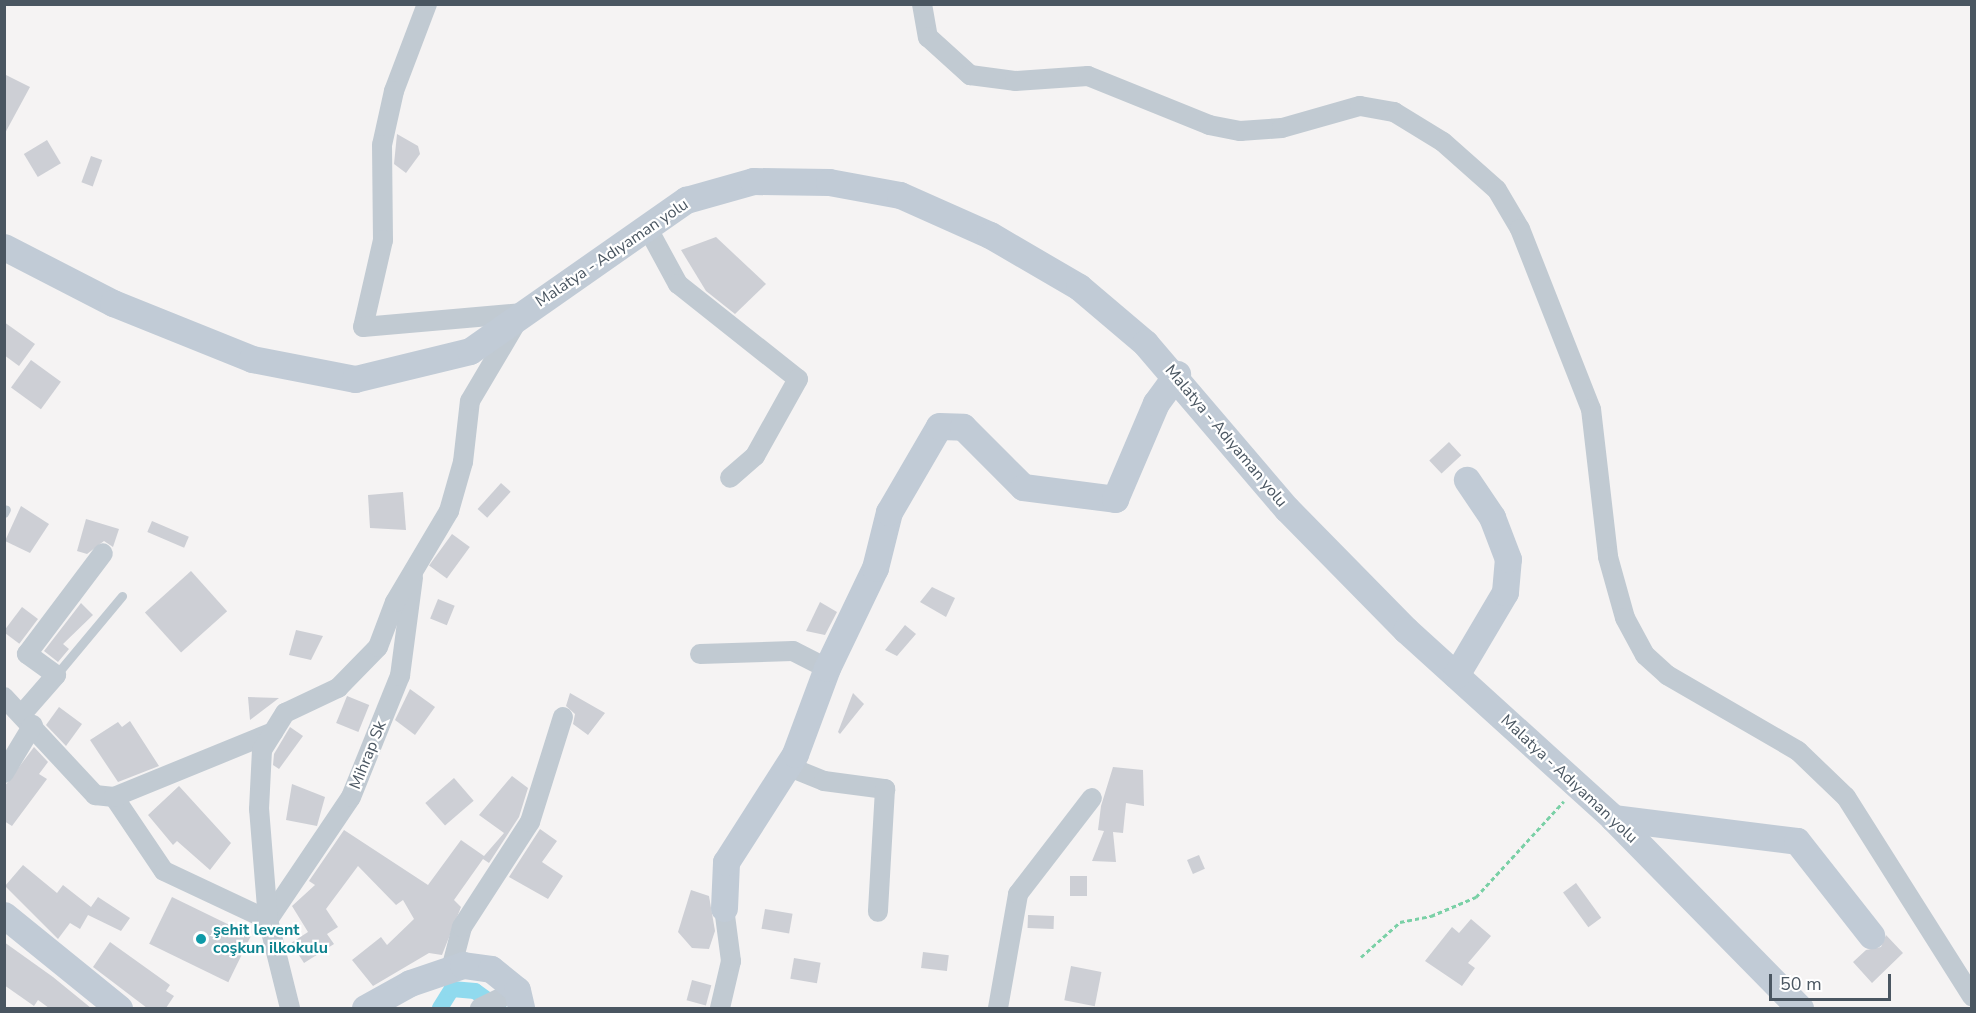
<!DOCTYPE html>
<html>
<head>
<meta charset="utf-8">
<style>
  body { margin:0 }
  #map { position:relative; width:1976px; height:1013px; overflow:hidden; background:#f5f3f3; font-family:"Nunito Sans",sans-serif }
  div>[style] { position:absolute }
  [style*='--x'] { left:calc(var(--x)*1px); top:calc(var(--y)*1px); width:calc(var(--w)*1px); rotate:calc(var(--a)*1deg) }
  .canal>* { height:16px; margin:-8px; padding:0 8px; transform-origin:8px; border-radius:8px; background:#90daee }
  .building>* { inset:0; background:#cdcfd5; transform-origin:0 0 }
  .path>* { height:3px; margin-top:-1.5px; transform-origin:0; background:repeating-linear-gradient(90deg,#7ad0a6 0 4.5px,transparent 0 7.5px) }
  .lane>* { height:9px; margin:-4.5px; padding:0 4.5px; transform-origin:4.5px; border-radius:4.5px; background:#c1cad2 }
  .street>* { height:20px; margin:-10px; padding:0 10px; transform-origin:10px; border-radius:10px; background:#c1cad2 }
  .secondary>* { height:27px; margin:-13.5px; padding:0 13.5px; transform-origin:13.5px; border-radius:13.5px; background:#c1cbd6 }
  .dots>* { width:16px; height:16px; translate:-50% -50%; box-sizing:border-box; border:3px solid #fff; border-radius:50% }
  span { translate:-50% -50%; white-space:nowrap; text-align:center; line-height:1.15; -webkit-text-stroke:4.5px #fff; paint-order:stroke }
  .street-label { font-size:16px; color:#4a5661 }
  .culture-label { font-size:16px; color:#0d838f; font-weight:700 }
  .left { translate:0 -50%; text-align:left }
  .frame { position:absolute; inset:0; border:6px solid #4a5661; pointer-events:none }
  .scale { position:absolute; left:1769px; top:974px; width:122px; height:27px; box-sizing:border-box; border:3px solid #4a5661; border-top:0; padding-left:8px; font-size:18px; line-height:21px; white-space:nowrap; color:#4a5661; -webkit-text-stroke:4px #fff; paint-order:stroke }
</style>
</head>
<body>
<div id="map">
  <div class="canal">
    <div style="--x:440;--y:1008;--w:22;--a:-58"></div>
    <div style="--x:452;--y:989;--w:23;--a:5"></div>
    <div style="--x:475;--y:991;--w:29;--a:36"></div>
  </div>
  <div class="building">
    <div style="clip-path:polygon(4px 74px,30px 87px,4px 135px)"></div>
    <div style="clip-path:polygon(397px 134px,418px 146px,420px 154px,406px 173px,394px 164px)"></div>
    <div style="left:47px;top:140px;width:27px;height:27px;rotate:59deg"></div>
    <div style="left:91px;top:156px;width:12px;height:28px;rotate:20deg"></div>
    <div style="clip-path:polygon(716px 237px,766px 284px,735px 314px,706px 291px,681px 250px)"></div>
    <div style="clip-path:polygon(4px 322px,35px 344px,19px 366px,4px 355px)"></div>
    <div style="left:31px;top:360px;width:37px;height:34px;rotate:36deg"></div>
    <div style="left:1449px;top:442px;width:18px;height:27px;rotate:47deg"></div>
    <div style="left:501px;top:483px;width:13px;height:35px;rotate:42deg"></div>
    <div style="clip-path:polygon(403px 492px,406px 530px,370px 528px,368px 495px)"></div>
    <div style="clip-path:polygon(21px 506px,49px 524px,30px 553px,5px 541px)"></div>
    <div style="clip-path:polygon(86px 519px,119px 529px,113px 547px,104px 541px,87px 554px,77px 551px)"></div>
    <div style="left:152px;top:521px;width:40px;height:12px;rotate:23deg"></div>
    <div style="left:452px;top:534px;width:22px;height:39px;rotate:36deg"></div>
    <div style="left:191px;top:571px;width:54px;height:62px;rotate:48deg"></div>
    <div style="clip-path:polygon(932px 587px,955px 598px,946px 617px,920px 602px)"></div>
    <div style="left:438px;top:599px;width:18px;height:21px;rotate:22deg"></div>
    <div style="clip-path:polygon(820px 602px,837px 612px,825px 635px,806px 631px)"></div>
    <div style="clip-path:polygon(81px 603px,93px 615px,63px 644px,69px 649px,58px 662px,44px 651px)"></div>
    <div style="left:22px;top:607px;width:20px;height:31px;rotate:37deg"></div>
    <div style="clip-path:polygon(905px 625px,916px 634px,897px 656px,885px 650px)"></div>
    <div style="clip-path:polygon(296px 630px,323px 636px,311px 660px,289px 655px)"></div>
    <div style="clip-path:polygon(410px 689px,435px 707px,415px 735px,395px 720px)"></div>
    <div style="clip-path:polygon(570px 693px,605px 713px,588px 735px,573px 724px,575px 714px,566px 706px)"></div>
    <div style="clip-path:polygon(853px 693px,864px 704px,840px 734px,838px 732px)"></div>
    <div style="left:347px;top:696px;width:24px;height:29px;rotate:22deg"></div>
    <div style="clip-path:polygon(248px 697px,279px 698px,250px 720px)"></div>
    <div style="clip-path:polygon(59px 707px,82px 724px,66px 746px,46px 725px)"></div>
    <div style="clip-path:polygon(130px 721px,159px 766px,118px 782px,90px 740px,118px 722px,122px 727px)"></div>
    <div style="clip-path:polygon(290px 727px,303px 736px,279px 769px,273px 765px,274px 754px)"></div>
    <div style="clip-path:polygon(34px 747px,48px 762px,39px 774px,47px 779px,12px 826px,4px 821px,4px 787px)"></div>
    <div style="clip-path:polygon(1113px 767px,1143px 770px,1144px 806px,1126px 803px,1123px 833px,1113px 832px,1116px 862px,1092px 861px,1104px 831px,1098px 830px,1101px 806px)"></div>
    <div style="clip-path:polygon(512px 776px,528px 788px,519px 817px,489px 863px,483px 859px,454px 900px,461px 907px,442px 955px,429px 953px,373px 986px,352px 960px,381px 937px,387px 945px,414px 919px,403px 900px,396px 905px,358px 866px,326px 909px,338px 927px,327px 934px,334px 944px,304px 963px,291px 943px,308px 932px,292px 906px,315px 885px,309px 881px,344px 830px,428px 885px,461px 840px,484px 856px,504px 833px,479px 815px)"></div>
    <div style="left:454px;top:778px;width:30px;height:38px;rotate:49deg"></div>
    <div style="clip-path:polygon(292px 784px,325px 797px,317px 826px,286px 820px)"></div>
    <div style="clip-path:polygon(179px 786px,231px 843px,210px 870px,177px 841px,173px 845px,148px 815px)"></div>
    <div style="clip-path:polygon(540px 829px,557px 841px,542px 862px,563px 876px,548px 899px,509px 877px)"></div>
    <div style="left:1199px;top:855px;width:15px;height:13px;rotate:67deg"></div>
    <div style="clip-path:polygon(23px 865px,57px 893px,63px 885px,91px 907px,98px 897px,130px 918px,121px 931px,88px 915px,80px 929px,70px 923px,58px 939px,5px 886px)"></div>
    <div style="left:1070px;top:876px;width:17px;height:20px"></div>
    <div style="left:1576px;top:883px;width:43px;height:16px;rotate:54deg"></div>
    <div style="clip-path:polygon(691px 890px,709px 896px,715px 931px,709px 949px,692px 948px,678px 932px)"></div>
    <div style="left:172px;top:897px;width:88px;height:52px;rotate:26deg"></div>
    <div style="left:765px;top:909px;width:28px;height:20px;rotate:10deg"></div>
    <div style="left:1028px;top:915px;width:26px;height:13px;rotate:2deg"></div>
    <div style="clip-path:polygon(1471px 919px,1491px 936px,1468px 963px,1475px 968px,1462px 986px,1425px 961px,1452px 927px,1459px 933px)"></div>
    <div style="clip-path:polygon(1886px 935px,1903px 953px,1872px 983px,1853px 962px,1866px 950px,1881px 947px)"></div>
    <div style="clip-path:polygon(4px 942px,53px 977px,91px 1008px,49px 1008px,38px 1000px,34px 1006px,4px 985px)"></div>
    <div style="clip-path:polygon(110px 942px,170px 985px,166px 991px,174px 996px,166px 1008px,147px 1008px,93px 967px)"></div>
    <div style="left:923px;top:952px;width:26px;height:16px;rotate:7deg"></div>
    <div style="left:794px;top:958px;width:27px;height:21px;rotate:10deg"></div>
    <div style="left:1071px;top:966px;width:31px;height:35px;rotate:11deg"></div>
    <div style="left:692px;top:980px;width:20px;height:21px;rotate:15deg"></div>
  </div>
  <div class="path">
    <div style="--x:1361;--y:957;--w:52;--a:-41.9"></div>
    <div style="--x:1400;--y:922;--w:32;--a:-11"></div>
    <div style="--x:1431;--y:916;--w:49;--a:-22.9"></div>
    <div style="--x:1476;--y:897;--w:130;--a:-47.5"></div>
  </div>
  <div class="lane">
    <div style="--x:4;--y:513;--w:4;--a:-63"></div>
    <div style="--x:56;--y:675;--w:103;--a:-50.1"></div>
  </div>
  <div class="street">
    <div style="--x:427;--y:4;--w:93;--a:110.8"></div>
    <div style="--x:394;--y:91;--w:55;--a:102.5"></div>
    <div style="--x:382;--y:145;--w:95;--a:89.4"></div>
    <div style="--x:383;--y:240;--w:89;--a:102.9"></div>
    <div style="--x:363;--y:327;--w:161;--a:-5"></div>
    <div style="--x:922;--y:4;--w:34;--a:80"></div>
    <div style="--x:928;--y:37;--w:57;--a:42.1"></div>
    <div style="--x:970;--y:75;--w:45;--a:7.6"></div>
    <div style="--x:1015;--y:81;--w:73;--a:-3.9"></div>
    <div style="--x:1088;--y:76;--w:131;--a:22"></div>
    <div style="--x:1209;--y:125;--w:32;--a:11"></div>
    <div style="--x:1240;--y:131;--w:42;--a:-4.1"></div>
    <div style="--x:1282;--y:128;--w:81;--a:-15.8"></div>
    <div style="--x:1360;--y:106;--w:35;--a:10"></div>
    <div style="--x:1394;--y:112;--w:57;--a:31.5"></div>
    <div style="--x:1443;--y:142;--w:72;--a:41.6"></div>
    <div style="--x:1497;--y:190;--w:45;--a:59.5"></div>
    <div style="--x:1520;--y:229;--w:193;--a:68.5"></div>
    <div style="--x:1591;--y:409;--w:149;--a:83.4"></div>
    <div style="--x:1608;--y:557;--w:63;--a:74.4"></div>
    <div style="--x:1625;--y:618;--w:42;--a:61.6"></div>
    <div style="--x:1645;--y:655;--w:30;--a:42"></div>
    <div style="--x:1667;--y:675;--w:151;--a:30.1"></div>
    <div style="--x:1798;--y:751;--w:66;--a:43.8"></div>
    <div style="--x:1846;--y:797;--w:236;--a:57.7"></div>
    <div style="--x:647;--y:227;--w:65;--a:61.5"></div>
    <div style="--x:678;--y:284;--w:153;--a:38.4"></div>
    <div style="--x:798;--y:379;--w:88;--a:119.2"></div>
    <div style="--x:755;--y:456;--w:33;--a:139"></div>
    <div style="--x:700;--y:654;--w:93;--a:-1.8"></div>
    <div style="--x:793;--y:651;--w:38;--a:27"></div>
    <div style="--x:4;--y:697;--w:134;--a:47.1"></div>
    <div style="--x:95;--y:795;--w:19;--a:6"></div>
    <div style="--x:114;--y:797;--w:89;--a:56"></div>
    <div style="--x:164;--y:871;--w:115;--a:25.2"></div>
    <div style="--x:22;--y:714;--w:52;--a:-48.9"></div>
    <div style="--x:56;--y:675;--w:36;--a:-144"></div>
    <div style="--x:27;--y:654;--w:126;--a:-53"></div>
    <div style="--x:787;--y:766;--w:40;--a:22"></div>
    <div style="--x:824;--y:781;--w:62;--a:7.5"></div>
    <div style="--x:885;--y:789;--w:123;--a:93.3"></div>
    <div style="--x:4;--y:773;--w:56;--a:-58.9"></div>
    <div style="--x:114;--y:797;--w:172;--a:-22.2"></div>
    <div style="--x:268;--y:920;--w:148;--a:-56"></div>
    <div style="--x:351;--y:797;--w:131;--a:-68"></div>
    <div style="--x:400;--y:676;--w:100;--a:-82.5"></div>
    <div style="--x:451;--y:969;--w:43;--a:-75.3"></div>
    <div style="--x:462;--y:927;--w:125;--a:-57.1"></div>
    <div style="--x:530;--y:822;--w:110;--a:-72.6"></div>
    <div style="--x:290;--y:1008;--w:91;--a:-104"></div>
    <div style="--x:268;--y:920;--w:111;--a:-94.6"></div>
    <div style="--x:259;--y:809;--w:59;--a:-87.1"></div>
    <div style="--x:262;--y:750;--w:44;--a:-58.1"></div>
    <div style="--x:285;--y:713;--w:59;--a:-25.3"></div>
    <div style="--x:338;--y:688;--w:57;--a:-45.7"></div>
    <div style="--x:378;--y:647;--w:48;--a:-69.3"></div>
    <div style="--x:395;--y:602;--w:106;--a:-59.3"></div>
    <div style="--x:449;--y:511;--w:51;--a:-74.1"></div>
    <div style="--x:463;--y:462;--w:61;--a:-83.5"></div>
    <div style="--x:470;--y:401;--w:88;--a:-59.4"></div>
    <div style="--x:480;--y:1008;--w:41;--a:-25.9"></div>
    <div style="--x:720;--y:1008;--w:48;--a:-76.8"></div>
    <div style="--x:731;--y:961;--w:53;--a:-97.5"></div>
    <div style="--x:998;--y:1008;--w:116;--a:-80"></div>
    <div style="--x:1018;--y:894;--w:121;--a:-52.4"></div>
  </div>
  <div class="secondary">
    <div style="--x:4;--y:247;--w:123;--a:27.2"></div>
    <div style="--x:113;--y:303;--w:150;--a:21.9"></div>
    <div style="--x:252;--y:359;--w:105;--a:11"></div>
    <div style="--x:355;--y:379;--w:118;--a:-13.7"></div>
    <div style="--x:470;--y:351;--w:264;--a:-35"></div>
    <div style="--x:686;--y:200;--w:70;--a:-15.8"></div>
    <div style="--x:753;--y:181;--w:76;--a:0.8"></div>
    <div style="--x:829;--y:182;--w:72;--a:10.4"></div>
    <div style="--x:900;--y:195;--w:98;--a:24"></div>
    <div style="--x:990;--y:235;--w:103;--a:30.3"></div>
    <div style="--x:1079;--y:287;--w:87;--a:40.3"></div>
    <div style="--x:1145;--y:343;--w:218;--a:49.5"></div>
    <div style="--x:1287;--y:509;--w:170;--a:45.5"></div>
    <div style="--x:1406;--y:630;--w:280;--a:42.2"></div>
    <div style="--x:1613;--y:818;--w:267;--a:45.5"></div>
    <div style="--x:1456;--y:675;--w:96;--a:-59.4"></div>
    <div style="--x:1505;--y:592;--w:33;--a:-85"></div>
    <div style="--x:1508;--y:559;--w:45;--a:-110.9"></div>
    <div style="--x:1492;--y:517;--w:45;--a:-124"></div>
    <div style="--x:1613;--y:818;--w:185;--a:7.1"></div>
    <div style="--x:1797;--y:841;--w:120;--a:51.8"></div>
    <div style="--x:724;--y:908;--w:46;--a:-87.5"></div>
    <div style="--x:726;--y:862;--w:128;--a:-57.4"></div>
    <div style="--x:795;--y:754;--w:92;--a:-69.6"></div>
    <div style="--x:827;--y:668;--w:111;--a:-64.4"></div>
    <div style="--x:875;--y:568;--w:58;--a:-76"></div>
    <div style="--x:889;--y:512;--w:99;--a:-59.8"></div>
    <div style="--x:939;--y:426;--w:24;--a:2"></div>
    <div style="--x:963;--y:427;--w:85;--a:45"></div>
    <div style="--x:1023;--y:487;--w:93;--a:7.4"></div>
    <div style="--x:1115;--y:499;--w:104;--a:-66.9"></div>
    <div style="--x:1156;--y:403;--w:36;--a:-54"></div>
    <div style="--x:4;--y:915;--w:148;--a:39"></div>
    <div style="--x:365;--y:1008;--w:51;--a:-29.1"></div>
    <div style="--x:410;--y:983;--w:56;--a:-18.8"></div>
    <div style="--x:463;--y:965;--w:28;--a:8"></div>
    <div style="--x:491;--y:969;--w:33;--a:39"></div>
    <div style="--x:517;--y:990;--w:18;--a:77"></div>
  </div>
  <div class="dots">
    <div style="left:201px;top:939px;background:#0f9aa8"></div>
  </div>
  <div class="street-label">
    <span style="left:612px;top:253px;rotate:-34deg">Malatya - Adıyaman yolu</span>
    <span style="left:1226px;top:436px;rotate:50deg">Malatya - Adıyaman yolu</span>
    <span style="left:368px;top:755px;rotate:-68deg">Mihrap Sk</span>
    <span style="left:1569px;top:779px;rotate:43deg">Malatya - Adıyaman yolu</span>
  </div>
  <div class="culture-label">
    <span class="left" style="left:213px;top:939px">şehit levent<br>coşkun ilkokulu</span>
  </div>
  <div class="frame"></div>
  <div class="scale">50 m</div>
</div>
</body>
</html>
